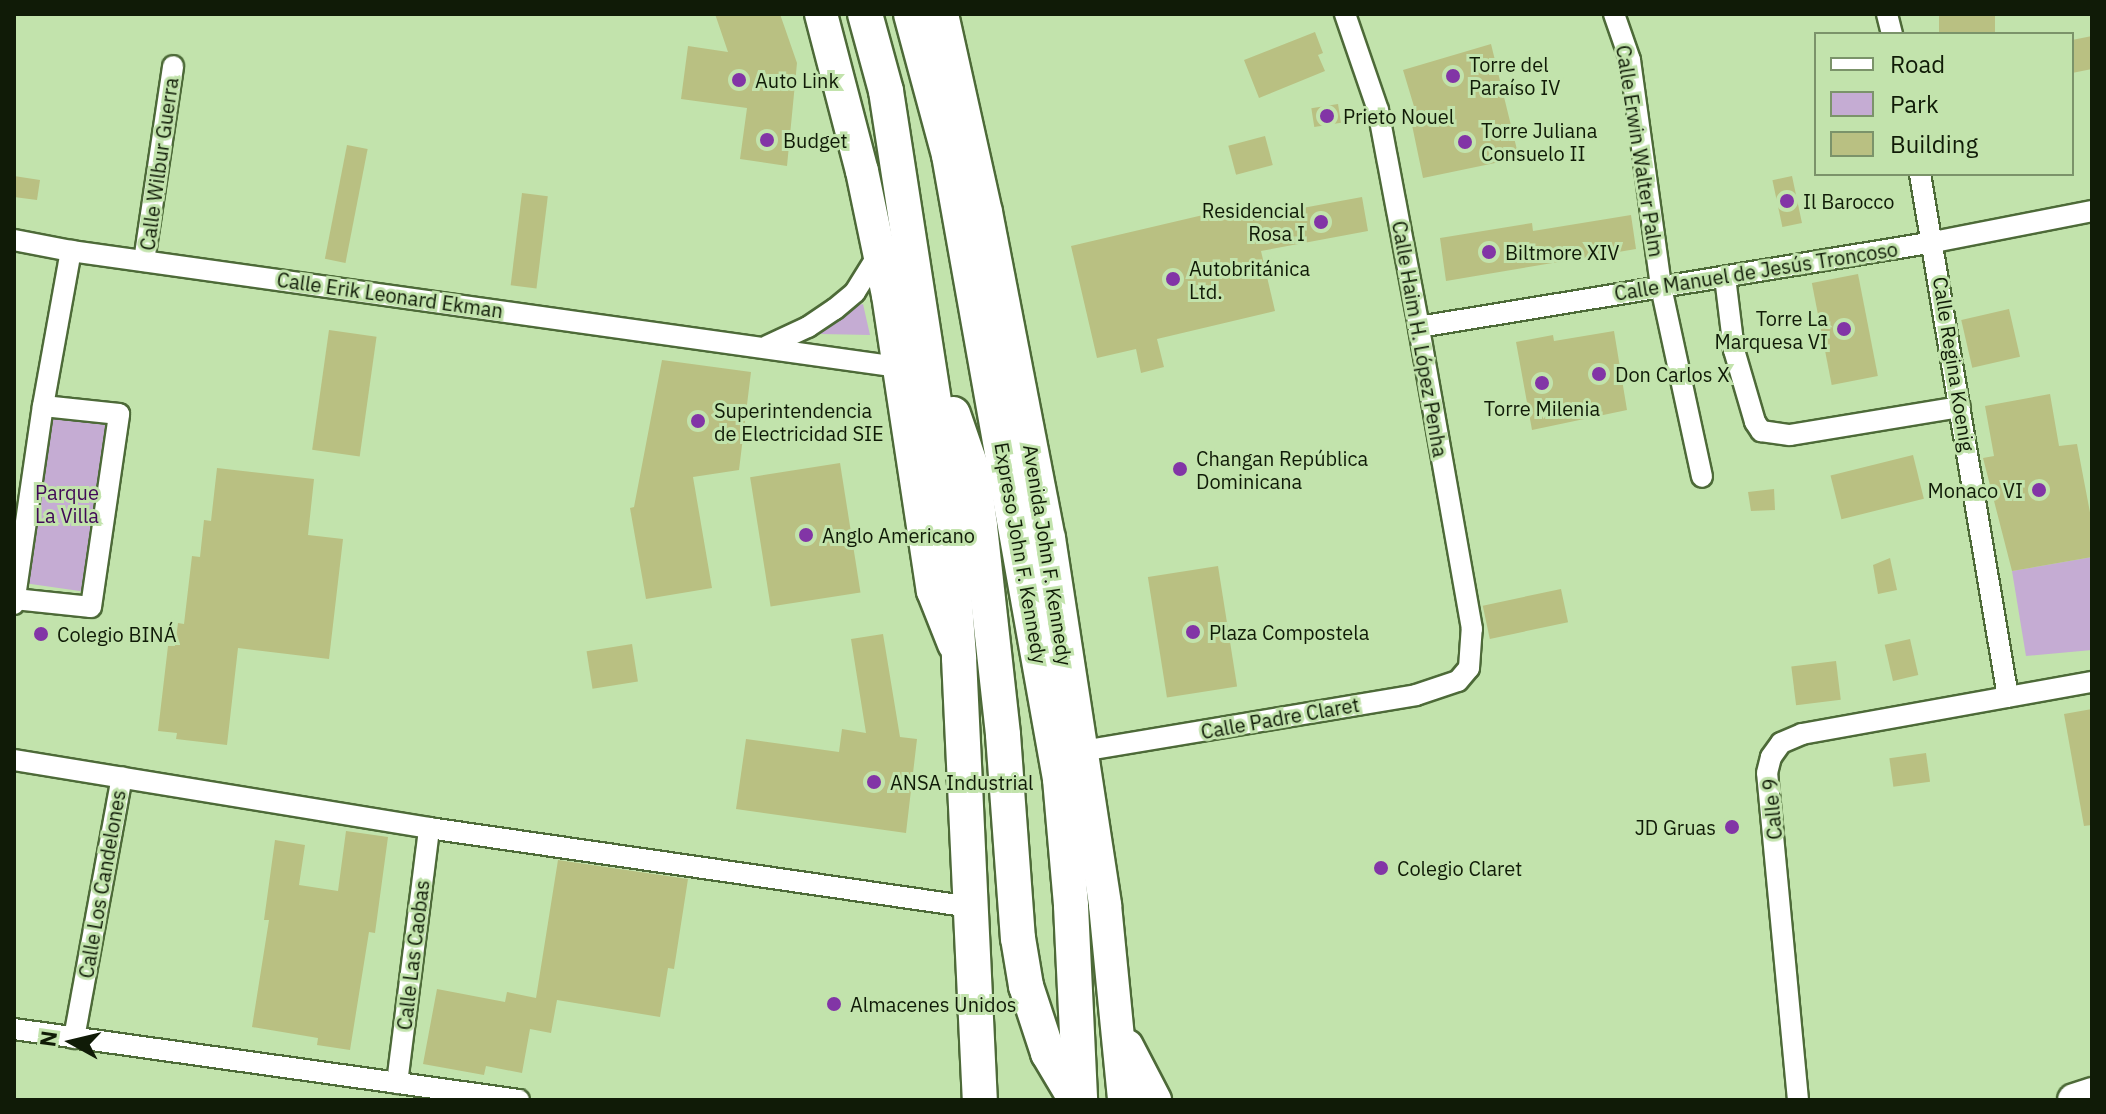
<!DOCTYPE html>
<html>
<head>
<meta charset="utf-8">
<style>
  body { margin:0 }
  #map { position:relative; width:2106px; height:1114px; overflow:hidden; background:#c2e3ac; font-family:"IBM Plex Sans",sans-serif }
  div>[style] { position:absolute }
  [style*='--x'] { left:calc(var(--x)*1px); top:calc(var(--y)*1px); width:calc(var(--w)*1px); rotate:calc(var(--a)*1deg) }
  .green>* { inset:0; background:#c5acd3; transform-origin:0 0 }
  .building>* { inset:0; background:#b9c082; transform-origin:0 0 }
  .roads { filter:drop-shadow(2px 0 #4d6a38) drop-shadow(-2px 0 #4d6a38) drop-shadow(0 2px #4d6a38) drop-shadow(0 -2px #4d6a38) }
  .minor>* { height:20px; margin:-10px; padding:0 10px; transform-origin:10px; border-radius:10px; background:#fff }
  .primary>* { height:32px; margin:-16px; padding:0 16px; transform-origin:16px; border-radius:16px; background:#fff }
  .trunk>* { height:34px; margin:-17px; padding:0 17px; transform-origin:17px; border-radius:17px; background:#fff }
  .dots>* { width:22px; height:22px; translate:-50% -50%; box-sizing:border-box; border:4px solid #c2e3ac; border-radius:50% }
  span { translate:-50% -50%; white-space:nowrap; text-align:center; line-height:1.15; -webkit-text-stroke:6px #c2e3ac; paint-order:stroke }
  .poi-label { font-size:20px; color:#101b07 }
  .left { translate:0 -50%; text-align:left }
  .right { translate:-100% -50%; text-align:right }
  .street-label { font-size:20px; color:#101b07 }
  .park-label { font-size:20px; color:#410957 }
  .frame { position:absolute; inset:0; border:16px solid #101b07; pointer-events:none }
  .legend { position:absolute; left:1814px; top:32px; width:260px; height:144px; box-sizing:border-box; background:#c2e3ac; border:2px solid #7b936a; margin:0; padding:10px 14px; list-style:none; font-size:24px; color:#101b07 }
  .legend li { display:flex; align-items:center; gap:16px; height:40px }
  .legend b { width:40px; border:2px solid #7b936a }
  .north { position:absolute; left:32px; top:1002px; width:80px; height:80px; -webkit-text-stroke:6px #c2e3ac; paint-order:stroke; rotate:278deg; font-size:22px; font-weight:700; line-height:32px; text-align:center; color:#101b07 }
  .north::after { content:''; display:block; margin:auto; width:28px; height:36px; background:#101b07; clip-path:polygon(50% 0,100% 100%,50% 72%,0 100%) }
</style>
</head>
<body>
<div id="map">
  <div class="green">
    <div style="clip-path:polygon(863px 304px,870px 335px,821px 334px,822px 326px,837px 311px)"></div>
    <div style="left:49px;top:416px;width:60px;height:169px;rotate:8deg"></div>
    <div style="clip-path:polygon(2092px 557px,2092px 650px,2026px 656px,2012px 571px)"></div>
  </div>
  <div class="building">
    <div style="clip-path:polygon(715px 14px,780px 14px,797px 63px,787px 166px,740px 159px,747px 108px,681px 99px,688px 46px,728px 52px)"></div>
    <div style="left:1939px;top:14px;width:56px;height:20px"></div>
    <div style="clip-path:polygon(1315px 32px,1323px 53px,1318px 55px,1325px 71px,1259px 98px,1244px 60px)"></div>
    <div style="clip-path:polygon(2092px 36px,2092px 69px,2072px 73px,2072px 40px)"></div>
    <div style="clip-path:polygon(1491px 44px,1519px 158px,1423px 178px,1412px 125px,1419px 123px,1403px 70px)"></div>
    <div style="left:1338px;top:104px;width:19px;height:27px;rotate:81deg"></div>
    <div style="left:1265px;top:136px;width:30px;height:38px;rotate:75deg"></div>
    <div style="left:347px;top:145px;width:21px;height:116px;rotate:11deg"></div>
    <div style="clip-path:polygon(14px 176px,40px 180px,37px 200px,14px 197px)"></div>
    <div style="left:1792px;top:176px;width:48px;height:20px;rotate:78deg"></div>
    <div style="left:522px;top:193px;width:26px;height:93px;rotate:7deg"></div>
    <div style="clip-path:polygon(1362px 197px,1368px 231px,1261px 251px,1275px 311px,1157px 339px,1164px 367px,1141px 373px,1136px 349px,1097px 358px,1071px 246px,1250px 204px,1253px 217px)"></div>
    <div style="clip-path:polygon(1631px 215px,1636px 249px,1446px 281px,1440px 238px,1532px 223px,1533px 231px)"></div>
    <div style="left:1858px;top:274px;width:104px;height:47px;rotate:79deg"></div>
    <div style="left:2009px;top:309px;width:49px;height:49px;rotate:77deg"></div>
    <div style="left:329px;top:330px;width:48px;height:121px;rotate:8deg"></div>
    <div style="clip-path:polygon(1614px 331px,1627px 410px,1532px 430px,1516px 342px,1553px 335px,1554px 341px)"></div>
    <div style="clip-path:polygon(662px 360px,751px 372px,739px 470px,693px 477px,712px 588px,646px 599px,630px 508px,634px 507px)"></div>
    <div style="clip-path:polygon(2050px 394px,2059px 446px,2077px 444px,2092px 523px,2092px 557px,2012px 571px,1983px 458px,1994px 456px,1985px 406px)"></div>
    <div style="left:1913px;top:455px;width:45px;height:85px;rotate:76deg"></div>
    <div style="left:840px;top:463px;width:131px;height:91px;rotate:81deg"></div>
    <div style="clip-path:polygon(217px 468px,314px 479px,308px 535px,343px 539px,329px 659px,238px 648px,227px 745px,176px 739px,177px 733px,158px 731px,168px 646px,175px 646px,178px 623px,184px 624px,192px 556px,200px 557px,204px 520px,211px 521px)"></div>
    <div style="clip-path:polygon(1774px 489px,1775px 510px,1751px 511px,1748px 492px)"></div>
    <div style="clip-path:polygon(1890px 558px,1897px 590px,1878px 594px,1873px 565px)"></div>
    <div style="left:1218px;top:566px;width:122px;height:71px;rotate:81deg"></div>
    <div style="left:1561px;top:589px;width:34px;height:80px;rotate:78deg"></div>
    <div style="clip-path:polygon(883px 634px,900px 737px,917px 739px,906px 833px,736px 809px,746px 739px,839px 752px,842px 729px,866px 733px,851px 639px)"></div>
    <div style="left:1910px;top:639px;width:37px;height:26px;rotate:77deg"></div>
    <div style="left:632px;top:644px;width:38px;height:46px;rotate:81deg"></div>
    <div style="left:1836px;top:661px;width:39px;height:45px;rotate:83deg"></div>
    <div style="clip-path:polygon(2092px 709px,2092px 825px,2084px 826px,2064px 714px)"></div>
    <div style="left:1926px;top:753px;width:29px;height:37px;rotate:82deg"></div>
    <div style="clip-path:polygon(346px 831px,388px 837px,375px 933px,369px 932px,350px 1050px,317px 1045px,318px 1038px,252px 1027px,269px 920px,264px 920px,275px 840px,305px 845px,299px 885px,338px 891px)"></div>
    <div style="clip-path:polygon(558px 860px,688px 879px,674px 969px,668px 968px,660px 1017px,557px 1000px,551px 1033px,530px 1029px,522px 1073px,486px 1066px,484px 1075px,423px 1064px,437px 989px,505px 1002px,507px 992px,536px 998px)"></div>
  </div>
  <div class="roads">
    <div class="minor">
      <div style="--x:1614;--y:14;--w:49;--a:70.8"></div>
      <div style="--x:1630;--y:60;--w:229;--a:82.2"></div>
      <div style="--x:1661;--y:287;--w:194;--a:77.8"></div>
      <div style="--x:1887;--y:14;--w:21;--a:76"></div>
      <div style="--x:1920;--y:174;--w:530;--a:80.45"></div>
      <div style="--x:14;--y:240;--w:58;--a:10.9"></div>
      <div style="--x:71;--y:251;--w:836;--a:7.98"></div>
      <div style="--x:144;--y:261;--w:197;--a:-81.5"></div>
      <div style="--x:1725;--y:277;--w:74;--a:83"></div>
      <div style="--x:1734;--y:350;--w:75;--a:73.7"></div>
      <div style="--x:1755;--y:422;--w:11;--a:56"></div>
      <div style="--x:1761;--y:431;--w:29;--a:8"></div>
      <div style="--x:1790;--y:435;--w:172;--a:-9.4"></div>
      <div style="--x:1419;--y:327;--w:522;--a:-9.37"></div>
      <div style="--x:1934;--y:242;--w:161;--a:-11.1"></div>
      <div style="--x:767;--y:346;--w:45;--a:-24.9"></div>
      <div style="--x:808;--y:327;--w:32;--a:-34"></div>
      <div style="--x:835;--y:309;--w:26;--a:-40"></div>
      <div style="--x:855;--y:292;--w:47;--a:-58"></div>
      <div style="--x:15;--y:599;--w:76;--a:6"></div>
      <div style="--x:91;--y:607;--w:195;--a:-81.7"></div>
      <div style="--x:119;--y:414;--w:76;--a:-174"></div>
      <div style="--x:14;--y:604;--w:200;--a:-81.7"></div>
      <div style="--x:43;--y:406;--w:158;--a:-79.8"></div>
      <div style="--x:1082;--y:751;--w:339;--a:-9.5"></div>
      <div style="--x:1416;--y:695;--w:44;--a:-18.4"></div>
      <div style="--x:1458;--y:681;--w:17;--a:-50"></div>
      <div style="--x:1469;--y:668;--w:39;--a:-86"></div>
      <div style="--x:1472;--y:629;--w:307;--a:-100"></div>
      <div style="--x:1419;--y:327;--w:221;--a:-100.7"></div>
      <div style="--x:1378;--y:110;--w:102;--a:-109"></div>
      <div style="--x:14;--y:760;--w:421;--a:9.3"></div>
      <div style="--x:429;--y:828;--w:548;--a:8.29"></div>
      <div style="--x:14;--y:1029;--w:510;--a:8"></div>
      <div style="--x:74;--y:1038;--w:265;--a:-79.6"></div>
      <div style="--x:397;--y:1083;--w:257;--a:-82.8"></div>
      <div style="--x:1798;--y:1100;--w:328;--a:-95.4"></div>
      <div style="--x:1767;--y:773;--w:16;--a:-76"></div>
      <div style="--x:1771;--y:757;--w:17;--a:-54"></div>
      <div style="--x:1781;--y:743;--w:23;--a:-23"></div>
      <div style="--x:1802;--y:734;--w:295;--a:-10.2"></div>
    </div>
    <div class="primary">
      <div style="--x:821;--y:14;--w:162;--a:75.4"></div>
      <div style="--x:862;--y:171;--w:127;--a:78.2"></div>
      <div style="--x:888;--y:295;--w:299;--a:81.4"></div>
      <div style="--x:933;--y:591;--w:57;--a:68.4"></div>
      <div style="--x:942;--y:14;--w:203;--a:77.5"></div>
      <div style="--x:986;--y:212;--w:332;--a:79.1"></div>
      <div style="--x:1049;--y:538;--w:371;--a:81.3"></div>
      <div style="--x:1105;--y:905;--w:196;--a:84.4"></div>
      <div style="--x:1127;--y:1046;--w:61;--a:62.6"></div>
      <div style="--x:2074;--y:1100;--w:19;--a:-18"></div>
    </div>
    <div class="trunk">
      <div style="--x:865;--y:14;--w:80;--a:74.7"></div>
      <div style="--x:886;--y:91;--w:384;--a:81.2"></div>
      <div style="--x:945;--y:470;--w:189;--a:85.7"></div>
      <div style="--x:959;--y:658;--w:442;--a:87.3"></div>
      <div style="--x:911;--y:14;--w:146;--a:74.9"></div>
      <div style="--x:949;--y:155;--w:634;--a:79.91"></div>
      <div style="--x:1060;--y:779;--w:127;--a:85"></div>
      <div style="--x:1071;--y:906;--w:194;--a:87.3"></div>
      <div style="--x:953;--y:414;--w:61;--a:71"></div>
      <div style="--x:973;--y:472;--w:54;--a:82.6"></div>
      <div style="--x:980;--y:526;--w:210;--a:83.7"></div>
      <div style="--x:1003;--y:735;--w:204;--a:85.8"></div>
      <div style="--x:1018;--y:938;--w:49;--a:80.5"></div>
      <div style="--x:1026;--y:986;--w:71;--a:71.8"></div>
      <div style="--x:1048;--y:1053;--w:55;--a:59.2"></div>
      <div style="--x:1064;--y:727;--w:55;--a:-86.9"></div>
    </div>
  </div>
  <div class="dots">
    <div style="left:1453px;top:76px;background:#8235a6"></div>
    <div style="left:739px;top:80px;background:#8235a6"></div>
    <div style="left:1327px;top:116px;background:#8235a6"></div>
    <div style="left:767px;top:140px;background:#8235a6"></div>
    <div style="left:1465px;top:142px;background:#8235a6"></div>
    <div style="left:1787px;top:201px;background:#8235a6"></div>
    <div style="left:1321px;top:222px;background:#8235a6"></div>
    <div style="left:1489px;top:252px;background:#8235a6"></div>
    <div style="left:1173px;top:279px;background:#8235a6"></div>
    <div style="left:1844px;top:329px;background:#8235a6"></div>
    <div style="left:1599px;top:374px;background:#8235a6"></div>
    <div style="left:1542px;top:383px;background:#8235a6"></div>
    <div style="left:698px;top:421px;background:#8235a6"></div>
    <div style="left:1180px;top:469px;background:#8235a6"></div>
    <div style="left:2039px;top:490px;background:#8235a6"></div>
    <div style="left:806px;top:535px;background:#8235a6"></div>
    <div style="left:1193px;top:632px;background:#8235a6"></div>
    <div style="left:41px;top:634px;background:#8235a6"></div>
    <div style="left:874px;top:782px;background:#8235a6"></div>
    <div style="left:1732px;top:827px;background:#8235a6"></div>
    <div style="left:1381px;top:868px;background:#8235a6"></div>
    <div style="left:834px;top:1004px;background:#8235a6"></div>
  </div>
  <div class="poi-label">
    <span class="left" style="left:1469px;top:76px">Torre del<br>Paraíso IV</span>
    <span class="left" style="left:755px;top:80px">Auto Link</span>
    <span class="left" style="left:1343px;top:116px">Prieto Nouel</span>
    <span class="left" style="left:1481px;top:142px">Torre Juliana<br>Consuelo II</span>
    <span class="left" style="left:783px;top:140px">Budget</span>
    <span class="left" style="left:1803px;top:201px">Il Barocco</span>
    <span class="right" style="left:1305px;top:222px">Residencial<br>Rosa I</span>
    <span class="left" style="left:1505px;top:252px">Biltmore XIV</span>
    <span class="left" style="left:1189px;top:280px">Autobritánica<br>Ltd.</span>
    <span class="right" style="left:1828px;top:330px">Torre La<br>Marquesa VI</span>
    <span class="left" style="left:1615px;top:374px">Don Carlos X</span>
    <span style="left:1542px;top:408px">Torre Milenia</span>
    <span class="left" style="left:714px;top:422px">Superintendencia<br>de Electricidad SIE</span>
    <span class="left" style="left:1196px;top:470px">Changan República<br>Dominicana</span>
    <span class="right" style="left:2023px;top:490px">Monaco VI</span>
    <span class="left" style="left:822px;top:535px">Anglo Americano</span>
    <span class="left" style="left:1209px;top:632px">Plaza Compostela</span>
    <span class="left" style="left:57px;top:634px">Colegio BINÁ</span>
    <span class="left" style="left:890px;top:782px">ANSA Industrial</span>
    <span class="right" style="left:1716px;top:827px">JD Gruas</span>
    <span class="left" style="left:1397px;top:868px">Colegio Claret</span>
    <span class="left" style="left:850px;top:1004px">Almacenes Unidos</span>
  </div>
  <div class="street-label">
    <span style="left:1640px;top:151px;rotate:81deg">Calle Erwin Walter Palm</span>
    <span style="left:159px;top:164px;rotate:-82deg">Calle Wilbur Guerra</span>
    <span style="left:1756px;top:271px;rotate:-9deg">Calle Manuel de Jesús Troncoso</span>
    <span style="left:390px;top:295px;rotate:8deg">Calle Erik Leonard Ekman</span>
    <span style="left:1420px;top:339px;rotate:80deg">Calle Haim H. López Penha</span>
    <span style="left:1954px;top:364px;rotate:81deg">Calle Regina Koenig</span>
    <span style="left:1021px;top:553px;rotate:80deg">Expreso John F. Kennedy</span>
    <span style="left:1048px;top:555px;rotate:81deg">Avenida John F. Kennedy</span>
    <span style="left:1280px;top:718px;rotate:-10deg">Calle Padre Claret</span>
    <span style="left:1772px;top:809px;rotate:-95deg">Calle 9</span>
    <span style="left:102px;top:884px;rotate:-80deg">Calle Los Candelones</span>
    <span style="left:413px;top:955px;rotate:-83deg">Calle Las Caobas</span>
  </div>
  <div class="park-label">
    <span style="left:67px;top:504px">Parque<br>La Villa</span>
  </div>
  <div class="frame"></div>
  <ul class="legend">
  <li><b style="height:10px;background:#fff"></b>Road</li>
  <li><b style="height:22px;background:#c5acd3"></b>Park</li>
  <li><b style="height:22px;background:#b9c082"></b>Building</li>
  </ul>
  <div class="north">N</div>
</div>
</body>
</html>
